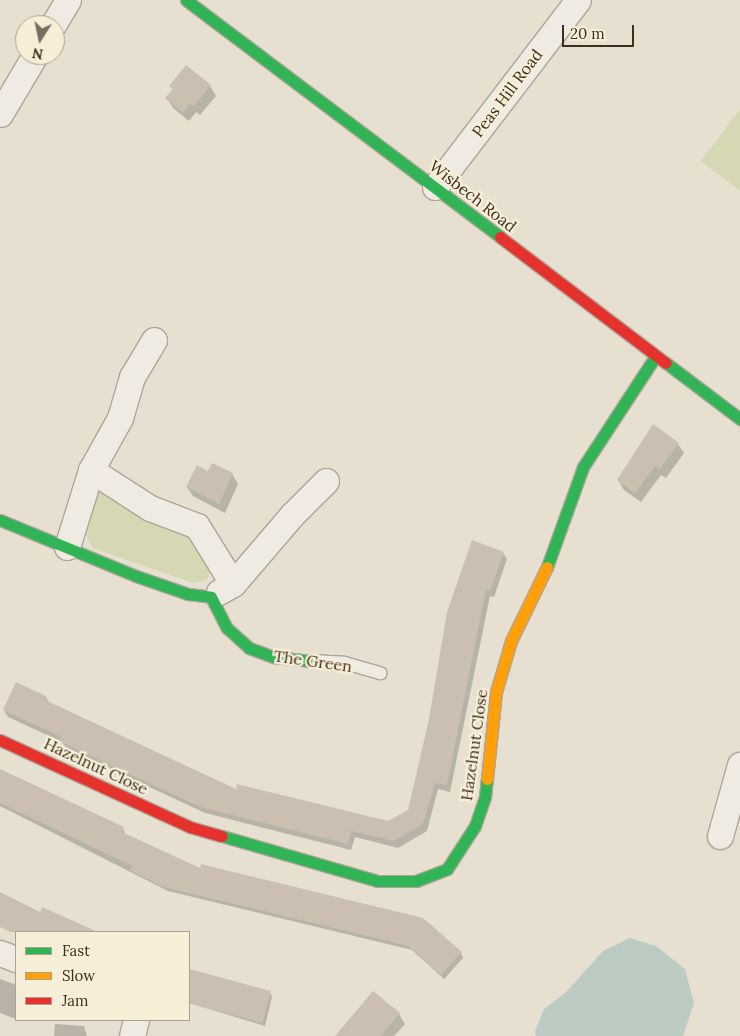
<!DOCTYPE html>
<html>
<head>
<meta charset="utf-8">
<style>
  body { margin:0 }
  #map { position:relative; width:740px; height:1036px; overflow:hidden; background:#e7e0d1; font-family:Lora,serif }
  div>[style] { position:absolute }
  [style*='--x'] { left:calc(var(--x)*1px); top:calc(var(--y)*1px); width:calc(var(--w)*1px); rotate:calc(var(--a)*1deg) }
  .green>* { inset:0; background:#d6d7b3 }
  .water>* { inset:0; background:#bcccc2 }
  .shadow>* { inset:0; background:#0003 }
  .building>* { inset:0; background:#cbbfb2; transform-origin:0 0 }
  .roads { filter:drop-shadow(1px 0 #ada599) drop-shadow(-1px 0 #ada599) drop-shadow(0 1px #ada599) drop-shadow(0 -1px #ada599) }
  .lane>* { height:12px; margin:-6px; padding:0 6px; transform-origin:6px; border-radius:6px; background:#efebe3 }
  .street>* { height:25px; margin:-12.5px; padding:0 12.5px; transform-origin:12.5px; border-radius:12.5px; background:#efebe3 }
  .fast>* { height:11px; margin:-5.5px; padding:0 5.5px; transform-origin:5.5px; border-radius:5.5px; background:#30b455 }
  .slow>* { height:11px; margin:-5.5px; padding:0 5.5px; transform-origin:5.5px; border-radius:5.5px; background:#ff9f0a }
  .jam>* { height:11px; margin:-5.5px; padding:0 5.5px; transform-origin:5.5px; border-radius:5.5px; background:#e5322d }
  span { translate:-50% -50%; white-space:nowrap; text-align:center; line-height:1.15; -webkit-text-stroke:4.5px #f7eed8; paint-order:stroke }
  .street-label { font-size:16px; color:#3d2e20 }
  .legend { position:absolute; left:15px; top:931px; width:175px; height:90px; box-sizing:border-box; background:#f7eed8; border:1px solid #ada18e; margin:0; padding:6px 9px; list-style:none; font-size:15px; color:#3d2e20 }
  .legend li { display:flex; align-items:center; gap:10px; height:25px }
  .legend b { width:25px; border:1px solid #ada18e }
  .north { position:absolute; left:15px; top:15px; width:50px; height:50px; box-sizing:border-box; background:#f7eed8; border:1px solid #ada18e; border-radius:50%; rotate:190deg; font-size:14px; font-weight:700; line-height:20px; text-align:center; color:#3d2e20 }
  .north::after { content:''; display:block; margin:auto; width:18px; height:22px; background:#786c5e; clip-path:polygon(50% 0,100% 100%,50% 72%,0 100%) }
  .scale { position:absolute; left:562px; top:25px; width:72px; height:22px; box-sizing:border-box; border:2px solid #3d2e20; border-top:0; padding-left:6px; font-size:15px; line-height:18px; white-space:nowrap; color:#3d2e20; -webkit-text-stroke:4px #f7eed8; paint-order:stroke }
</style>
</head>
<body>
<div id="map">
  <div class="green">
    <div style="clip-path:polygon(740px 109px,740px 191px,701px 161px)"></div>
    <div style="clip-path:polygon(98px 487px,191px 537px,205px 557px,210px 572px,207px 580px,193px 583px,93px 548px,84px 531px)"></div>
  </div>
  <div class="water">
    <div style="clip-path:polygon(630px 938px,656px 946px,685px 969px,694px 1003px,683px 1036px,536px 1036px,535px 1031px,544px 1009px,566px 992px,603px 951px)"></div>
  </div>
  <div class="shadow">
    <div style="clip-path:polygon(171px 86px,210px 86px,216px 96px,200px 115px,196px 112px,189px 121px,173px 108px,167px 98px,173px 90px)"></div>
    <div style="clip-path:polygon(678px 444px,684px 453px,666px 478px,661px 475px,641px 502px,624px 490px,618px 480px)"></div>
    <div style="clip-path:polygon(209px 473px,232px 474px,238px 484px,225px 513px,193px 496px,187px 487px)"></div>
    <div style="clip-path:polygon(503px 553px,507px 559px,494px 597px,490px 596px,450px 792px,438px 789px,427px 831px,398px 848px,355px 837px,351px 850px,205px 813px,66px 748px,62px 742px,8px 717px,4px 710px,46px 697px,49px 703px,237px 791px,388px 822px,409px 811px,430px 719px,448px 613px)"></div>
    <div style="clip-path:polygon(0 771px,123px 828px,125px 834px,200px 870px,461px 953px,463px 958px,444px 979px,412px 950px,168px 891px,0 806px)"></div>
    <div style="clip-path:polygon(189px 969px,270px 992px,272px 997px,265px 1026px,189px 1003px)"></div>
    <div style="clip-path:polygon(0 979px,16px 985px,16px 1019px,0 1013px)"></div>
    <div style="clip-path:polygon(399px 1014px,405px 1024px,394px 1036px,337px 1036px)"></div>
    <div style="clip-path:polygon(55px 1024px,84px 1026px,87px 1036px,54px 1036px)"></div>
  </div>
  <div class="building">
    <div style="clip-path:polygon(186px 65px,211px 85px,194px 106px,190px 104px,183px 113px,165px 98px,173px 89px,169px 86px)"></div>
    <div style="clip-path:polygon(653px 424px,679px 443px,660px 469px,655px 466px,635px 493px,617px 480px)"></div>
    <div style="clip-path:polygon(212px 463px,233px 473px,219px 504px,186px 487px,197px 465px,208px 471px)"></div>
    <div style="clip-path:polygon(472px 540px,504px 552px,490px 591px,486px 590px,447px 785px,435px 783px,423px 824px,394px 841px,351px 831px,348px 844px,200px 807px,61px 742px,61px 737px,3px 710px,16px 682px,46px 696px,45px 700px,236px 789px,237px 784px,388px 821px,408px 810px,429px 719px,447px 612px)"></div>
    <div style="clip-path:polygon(0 769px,124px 827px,122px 832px,200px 868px,201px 864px,423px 918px,462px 952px,441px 975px,408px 946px,164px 887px,130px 870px,132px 866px,0 803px)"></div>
    <div style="clip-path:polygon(0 892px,40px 912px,42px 907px,98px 932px,11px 932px,0 927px)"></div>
    <div style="left:189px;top:969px;width:85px;height:33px;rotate:15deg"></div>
    <div style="clip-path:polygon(373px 991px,400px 1013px,381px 1036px,335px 1036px)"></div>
  </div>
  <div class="roads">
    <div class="lane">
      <div style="--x:312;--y:661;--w:33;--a:3"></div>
      <div style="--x:345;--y:663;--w:37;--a:16"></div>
    </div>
    <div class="street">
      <div style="--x:53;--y:25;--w:29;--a:-59"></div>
      <div style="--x:0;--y:114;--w:69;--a:-59.3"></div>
      <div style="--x:435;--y:187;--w:235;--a:-52.6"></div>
      <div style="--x:91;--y:470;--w:70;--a:32.8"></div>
      <div style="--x:150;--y:508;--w:50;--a:21"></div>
      <div style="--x:197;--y:526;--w:68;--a:58.2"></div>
      <div style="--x:67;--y:547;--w:81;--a:-72.7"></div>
      <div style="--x:91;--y:470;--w:60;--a:-60.9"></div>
      <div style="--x:120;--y:418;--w:43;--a:-73.7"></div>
      <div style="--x:132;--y:377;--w:43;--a:-59.3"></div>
      <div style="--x:219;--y:592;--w:16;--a:-30"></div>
      <div style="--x:233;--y:584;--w:91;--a:-49.5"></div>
      <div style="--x:292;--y:515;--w:48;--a:-45"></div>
      <div style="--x:720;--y:836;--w:74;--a:-74.3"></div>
      <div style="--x:0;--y:953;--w:17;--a:21"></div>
      <div style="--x:132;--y:1036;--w:16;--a:-76"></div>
    </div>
    <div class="fast">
      <div style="--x:186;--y:0;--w:393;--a:37"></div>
      <div style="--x:666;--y:363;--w:93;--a:37.1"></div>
      <div style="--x:0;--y:520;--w:147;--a:22.4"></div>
      <div style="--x:136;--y:576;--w:55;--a:19.1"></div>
      <div style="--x:188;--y:594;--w:23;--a:7"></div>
      <div style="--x:211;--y:597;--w:35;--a:63"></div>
      <div style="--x:227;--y:628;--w:30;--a:42"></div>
      <div style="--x:249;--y:648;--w:27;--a:20"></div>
      <div style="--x:274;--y:657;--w:38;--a:6"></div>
      <div style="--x:547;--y:567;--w:106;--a:-70.2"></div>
      <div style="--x:583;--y:467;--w:131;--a:-56.8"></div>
      <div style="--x:222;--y:836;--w:162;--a:16.1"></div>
      <div style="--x:378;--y:881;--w:38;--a:0"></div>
      <div style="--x:416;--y:881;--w:33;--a:-21"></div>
      <div style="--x:447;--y:869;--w:51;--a:-56.9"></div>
      <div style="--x:475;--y:826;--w:31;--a:-71"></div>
      <div style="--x:485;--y:797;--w:18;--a:-84"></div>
    </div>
    <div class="slow">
      <div style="--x:487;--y:779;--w:87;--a:-84.1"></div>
      <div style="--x:496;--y:692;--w:53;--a:-73.6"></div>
      <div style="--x:511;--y:641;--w:82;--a:-64.1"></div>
    </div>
    <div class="jam">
      <div style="--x:500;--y:237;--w:208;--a:37.2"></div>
      <div style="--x:0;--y:740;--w:209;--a:24.6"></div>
      <div style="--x:190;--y:827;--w:33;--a:16"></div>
    </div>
  </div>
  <div class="street-label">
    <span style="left:507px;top:93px;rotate:-53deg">Peas Hill Road</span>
    <span style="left:473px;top:196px;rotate:38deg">Wisbech Road</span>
    <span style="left:313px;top:661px;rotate:8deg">The Green</span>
    <span style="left:474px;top:745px;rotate:-82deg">Hazelnut Close</span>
    <span style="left:96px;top:766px;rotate:25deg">Hazelnut Close</span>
  </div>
  <ul class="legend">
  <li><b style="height:6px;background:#30b455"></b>Fast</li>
  <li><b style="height:6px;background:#ff9f0a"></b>Slow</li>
  <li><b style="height:6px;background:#e5322d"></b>Jam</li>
  </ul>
  <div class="north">N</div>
  <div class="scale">20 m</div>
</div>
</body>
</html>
